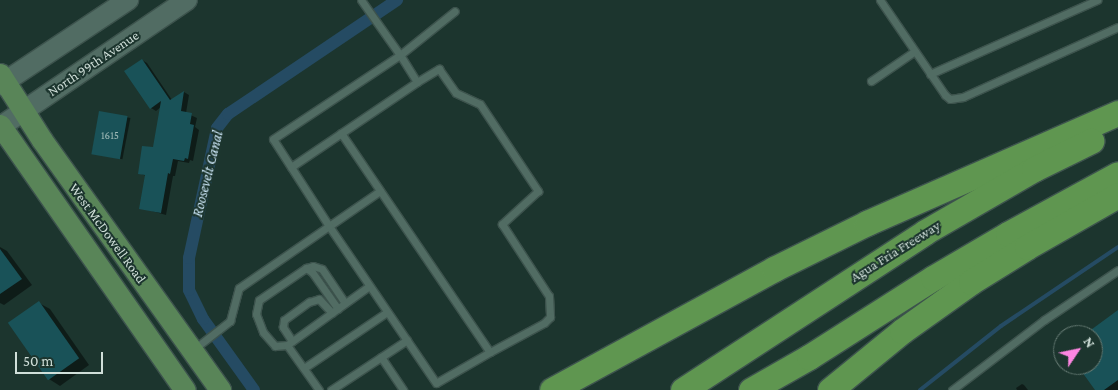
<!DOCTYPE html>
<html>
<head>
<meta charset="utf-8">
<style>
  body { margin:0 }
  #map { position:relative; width:1118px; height:390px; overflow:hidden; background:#1c352e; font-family:"Crimson Pro",serif }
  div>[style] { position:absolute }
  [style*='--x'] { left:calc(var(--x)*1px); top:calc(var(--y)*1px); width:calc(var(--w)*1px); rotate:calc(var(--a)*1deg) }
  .shadow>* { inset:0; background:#0007; transform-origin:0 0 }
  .stream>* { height:4px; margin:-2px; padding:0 2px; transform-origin:2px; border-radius:2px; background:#254b63 }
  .canal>* { height:12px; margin:-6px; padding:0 6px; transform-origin:6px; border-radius:6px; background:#254b63 }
  .building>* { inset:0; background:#195258; transform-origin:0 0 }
  .roads { filter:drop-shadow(1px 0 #3d534d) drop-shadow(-1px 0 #3d534d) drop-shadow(0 1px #3d534d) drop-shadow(0 -1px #3d534d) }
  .service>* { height:7px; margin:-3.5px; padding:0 3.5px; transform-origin:3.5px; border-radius:3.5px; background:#516c63 }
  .secondary>* { height:20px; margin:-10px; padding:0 10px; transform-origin:10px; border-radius:10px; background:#516c63 }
  .primary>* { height:21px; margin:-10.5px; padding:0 10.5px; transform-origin:10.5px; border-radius:10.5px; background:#598558 }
  .motorway>* { height:25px; margin:-12.5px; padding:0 12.5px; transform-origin:12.5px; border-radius:12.5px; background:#5f9650 }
  span { translate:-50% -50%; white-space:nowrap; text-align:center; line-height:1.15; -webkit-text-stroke:4px #1c352e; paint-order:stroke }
  .number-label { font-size:11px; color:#a2bcb9 }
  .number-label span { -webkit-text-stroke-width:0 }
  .street-label { font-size:14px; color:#d0dfd9 }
  .water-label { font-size:15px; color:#cee8f9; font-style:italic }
  .north { position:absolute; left:1053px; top:325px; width:50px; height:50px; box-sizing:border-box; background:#1c352e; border:1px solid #647972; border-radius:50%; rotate:56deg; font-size:14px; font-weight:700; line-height:20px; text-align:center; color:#d0dfd9 }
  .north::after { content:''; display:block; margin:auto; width:18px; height:22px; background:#fd86e2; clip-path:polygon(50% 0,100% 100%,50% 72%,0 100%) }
  .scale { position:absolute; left:15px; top:352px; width:88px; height:22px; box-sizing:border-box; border:2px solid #d0dfd9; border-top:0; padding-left:6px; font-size:15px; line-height:18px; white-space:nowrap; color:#d0dfd9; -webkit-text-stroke:4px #1c352e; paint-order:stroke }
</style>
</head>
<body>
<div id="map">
  <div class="shadow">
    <div style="clip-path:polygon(142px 60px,147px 63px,172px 100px,184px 92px,189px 95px,186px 113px,197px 118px,195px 127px,199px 130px,193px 161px,190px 160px,189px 163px,178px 161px,175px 176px,173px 176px,166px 215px,141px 208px,146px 176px,139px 173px,154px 149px,161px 107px,156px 111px,151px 108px)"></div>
    <div style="left:100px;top:112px;width:31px;height:42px;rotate:11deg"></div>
    <div style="clip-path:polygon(0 247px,7px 251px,32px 285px,4px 305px,0 303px)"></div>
    <div style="clip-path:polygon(39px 303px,50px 309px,89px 365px,60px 386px,49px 379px)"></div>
    <div style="clip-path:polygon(1118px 311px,1118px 390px,1097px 390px,1078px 365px,1093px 365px,1093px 335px,1086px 335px)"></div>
    <div style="clip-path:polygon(1022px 384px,1024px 385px,1028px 390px,1017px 390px,1016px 388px)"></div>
  </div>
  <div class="stream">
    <div style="--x:920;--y:390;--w:103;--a:-38.3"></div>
    <div style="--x:1001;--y:326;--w:141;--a:-34"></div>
  </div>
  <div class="canal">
    <div style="--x:254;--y:390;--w:87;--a:-125.7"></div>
    <div style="--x:203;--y:319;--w:32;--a:-116"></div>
    <div style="--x:189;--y:290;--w:32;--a:-90"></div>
    <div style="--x:189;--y:258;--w:133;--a:-77.8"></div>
    <div style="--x:217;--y:128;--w:18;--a:-52"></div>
    <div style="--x:228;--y:114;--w:204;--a:-34"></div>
  </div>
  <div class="building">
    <div style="clip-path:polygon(142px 59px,170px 100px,184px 91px,181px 111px,192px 113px,190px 124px,194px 125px,188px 159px,185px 158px,184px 161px,173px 159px,170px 174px,168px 173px,161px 213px,139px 209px,145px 175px,138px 174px,142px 146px,153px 147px,161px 101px,150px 109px,124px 71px)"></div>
    <div style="left:99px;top:111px;width:29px;height:44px;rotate:10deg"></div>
    <div style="clip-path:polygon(0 249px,22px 279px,0 294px)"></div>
    <div style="left:39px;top:301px;width:70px;height:38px;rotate:55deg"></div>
    <div style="clip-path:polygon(1118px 310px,1118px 380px,1104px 390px,1095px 390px,1077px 365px,1093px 365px,1093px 335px,1084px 335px)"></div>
  </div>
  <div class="roads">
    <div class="service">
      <div style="--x:880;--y:0;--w:115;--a:55.6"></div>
      <div style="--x:945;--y:95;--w:6;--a:39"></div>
      <div style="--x:950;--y:99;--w:13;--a:-9"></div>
      <div style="--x:963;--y:97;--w:170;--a:-24.3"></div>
      <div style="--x:930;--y:74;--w:183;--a:-23.9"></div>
      <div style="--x:871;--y:81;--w:53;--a:-34.3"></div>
      <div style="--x:417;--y:82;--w:26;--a:-31"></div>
      <div style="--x:439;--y:69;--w:29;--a:55"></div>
      <div style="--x:456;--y:93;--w:26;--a:25"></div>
      <div style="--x:480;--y:104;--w:105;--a:56.3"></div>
      <div style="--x:538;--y:191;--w:49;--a:137.5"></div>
      <div style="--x:502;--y:224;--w:86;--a:56.9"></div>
      <div style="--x:549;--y:296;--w:21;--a:87"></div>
      <div style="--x:550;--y:317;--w:8;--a:135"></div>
      <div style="--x:544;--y:323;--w:61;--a:151.8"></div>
      <div style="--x:341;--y:133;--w:265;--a:55.8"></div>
      <div style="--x:490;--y:352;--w:62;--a:150.1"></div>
      <div style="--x:436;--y:383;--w:190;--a:-124.3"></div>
      <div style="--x:329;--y:226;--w:62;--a:-34.5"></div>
      <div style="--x:291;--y:167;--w:152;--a:-34"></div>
      <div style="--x:417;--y:82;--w:32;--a:-122"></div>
      <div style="--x:400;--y:55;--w:70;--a:-38.7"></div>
      <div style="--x:306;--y:268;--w:7;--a:-16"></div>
      <div style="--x:313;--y:266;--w:9;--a:18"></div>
      <div style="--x:322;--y:269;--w:41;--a:55.9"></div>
      <div style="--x:292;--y:341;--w:17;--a:-123"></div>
      <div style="--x:283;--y:327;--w:7;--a:-82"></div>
      <div style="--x:284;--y:320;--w:31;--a:-36"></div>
      <div style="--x:309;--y:302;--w:10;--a:-17"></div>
      <div style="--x:319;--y:299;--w:19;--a:47"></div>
      <div style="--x:287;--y:345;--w:12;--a:175"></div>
      <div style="--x:275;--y:346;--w:18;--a:-131"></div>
      <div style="--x:263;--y:332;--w:19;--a:-111"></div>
      <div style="--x:256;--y:314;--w:14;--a:-78"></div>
      <div style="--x:259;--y:300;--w:57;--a:-34.2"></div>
      <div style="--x:306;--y:268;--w:7;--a:34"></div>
      <div style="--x:312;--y:272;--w:45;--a:54.9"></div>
      <div style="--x:194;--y:349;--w:46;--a:-37.9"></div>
      <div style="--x:230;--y:321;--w:34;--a:-75"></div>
      <div style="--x:239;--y:288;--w:109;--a:-34.6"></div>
      <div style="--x:329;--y:226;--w:103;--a:-122.8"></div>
      <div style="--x:273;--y:139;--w:152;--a:-33.5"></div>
      <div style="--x:400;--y:55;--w:67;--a:-125.3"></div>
      <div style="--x:381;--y:357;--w:40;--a:56"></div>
      <div style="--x:304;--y:368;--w:100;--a:-34"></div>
      <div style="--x:319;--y:390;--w:55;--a:-125.4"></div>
      <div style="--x:287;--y:345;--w:101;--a:-35.7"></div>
      <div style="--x:331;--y:390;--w:91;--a:-33.3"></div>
      <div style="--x:952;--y:390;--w:116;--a:-37.3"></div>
      <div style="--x:1044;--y:320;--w:89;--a:-34"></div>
    </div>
    <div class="secondary">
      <div style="--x:0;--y:85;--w:154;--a:-33.6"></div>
      <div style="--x:0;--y:127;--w:226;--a:-34.2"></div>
    </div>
    <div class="primary">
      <div style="--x:0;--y:74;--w:78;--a:57.5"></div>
      <div style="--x:42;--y:140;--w:307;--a:54.5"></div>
      <div style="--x:0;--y:125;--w:323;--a:55.1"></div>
    </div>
    <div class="motorway">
      <div style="--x:552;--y:390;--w:253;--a:-28.6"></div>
      <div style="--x:774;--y:269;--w:104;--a:-26.3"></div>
      <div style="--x:867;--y:223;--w:274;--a:-23.7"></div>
      <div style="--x:683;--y:390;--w:289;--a:-33.1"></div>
      <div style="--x:925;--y:232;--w:126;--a:-30"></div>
      <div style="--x:1034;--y:169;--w:64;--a:-26.2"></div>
      <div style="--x:751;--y:390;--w:67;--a:-29.6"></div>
      <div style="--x:809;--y:357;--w:147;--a:-32.5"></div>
      <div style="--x:933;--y:278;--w:87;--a:-30.4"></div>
      <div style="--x:1008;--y:234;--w:125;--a:-28.6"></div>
      <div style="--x:830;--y:390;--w:93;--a:-39.3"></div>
      <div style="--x:902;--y:331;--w:85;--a:-35.4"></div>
      <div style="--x:971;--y:282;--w:66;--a:-32"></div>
      <div style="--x:1027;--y:247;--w:105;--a:-29.7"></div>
    </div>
  </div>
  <div class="number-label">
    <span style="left:110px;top:135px">1615</span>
  </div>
  <div class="street-label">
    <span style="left:93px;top:63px;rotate:-34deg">North 99th Avenue</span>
    <span style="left:108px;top:233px;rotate:54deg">West McDowell Road</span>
    <span style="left:895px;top:251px;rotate:-32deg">Agua Fria Freeway</span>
  </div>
  <div class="water-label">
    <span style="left:208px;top:174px;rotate:-76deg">Roosevelt Canal</span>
  </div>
  <div class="north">N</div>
  <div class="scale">50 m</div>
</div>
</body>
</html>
